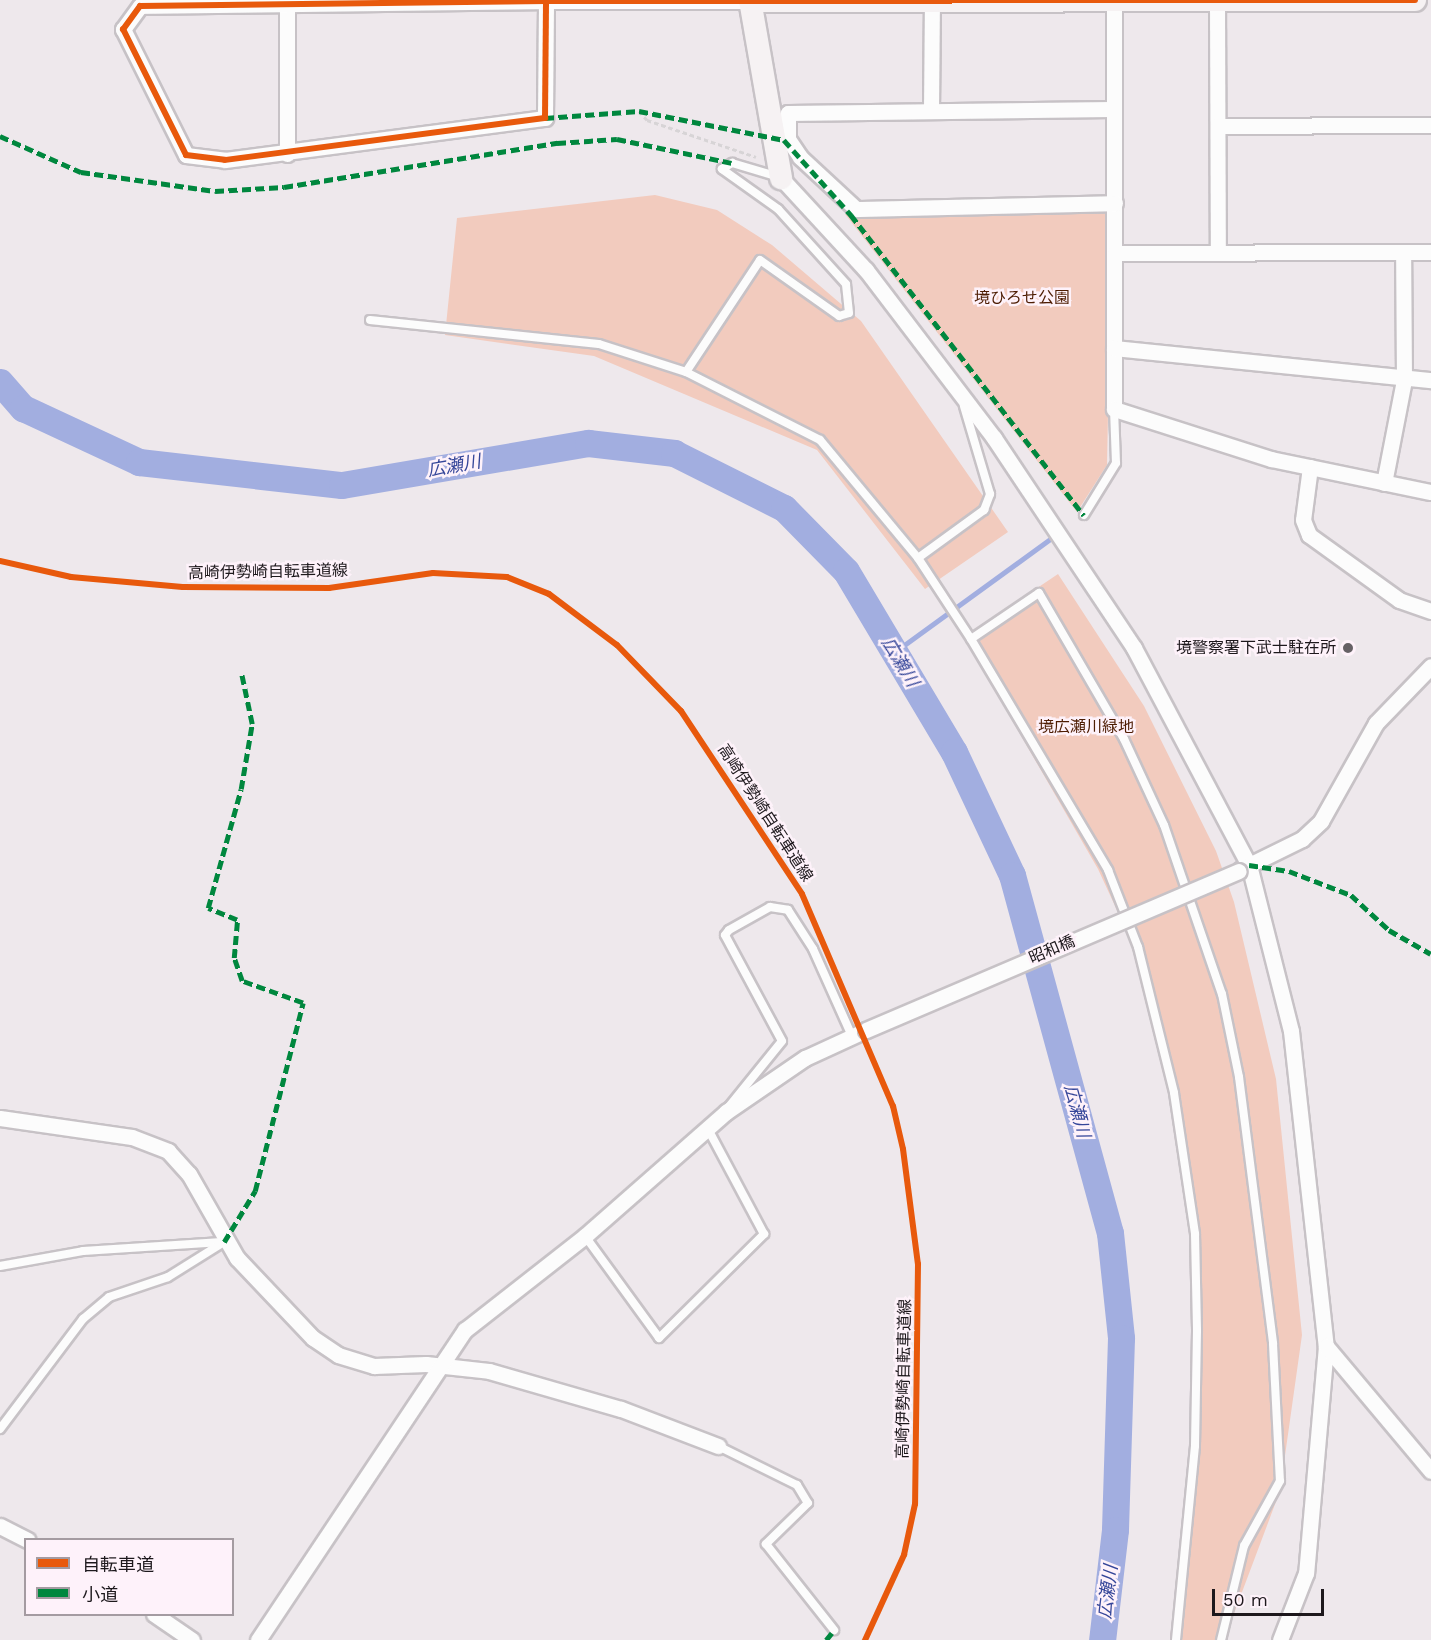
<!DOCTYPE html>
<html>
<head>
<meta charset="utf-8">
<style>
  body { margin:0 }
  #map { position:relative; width:1431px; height:1640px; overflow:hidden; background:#eee8ec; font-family:"Work Sans","Noto Sans JP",sans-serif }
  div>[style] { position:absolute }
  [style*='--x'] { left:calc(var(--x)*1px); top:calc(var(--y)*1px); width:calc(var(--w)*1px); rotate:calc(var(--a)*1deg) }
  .green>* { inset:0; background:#f2cbbe }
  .stream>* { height:4.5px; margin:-2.25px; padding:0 2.25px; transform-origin:2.25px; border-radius:2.25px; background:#a2aee0 }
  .river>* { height:27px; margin:-13.5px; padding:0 13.5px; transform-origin:13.5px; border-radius:13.5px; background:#a2aee0 }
  .path>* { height:3px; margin-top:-1.5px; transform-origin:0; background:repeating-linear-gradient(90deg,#d7d4d6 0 4.5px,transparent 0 7.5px) }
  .roads { filter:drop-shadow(2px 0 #c7c2c6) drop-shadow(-2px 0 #c7c2c6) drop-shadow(0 2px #c7c2c6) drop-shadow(0 -2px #c7c2c6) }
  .lane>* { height:8px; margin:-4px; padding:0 4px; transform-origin:4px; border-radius:4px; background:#fcfcfc }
  .street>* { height:15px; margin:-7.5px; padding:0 7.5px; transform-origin:7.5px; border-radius:7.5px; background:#fcfcfc }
  .secondary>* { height:22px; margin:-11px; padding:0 11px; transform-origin:11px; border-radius:11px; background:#f6f2f3 }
  .bridges { filter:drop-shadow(2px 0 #c7c2c6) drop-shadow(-2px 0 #c7c2c6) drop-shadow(0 2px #c7c2c6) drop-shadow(0 -2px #c7c2c6) }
  .street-bridge>* { height:15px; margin:-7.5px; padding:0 7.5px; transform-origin:7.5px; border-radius:7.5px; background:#fcfcfc }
  .quiet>* { height:4.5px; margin-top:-2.25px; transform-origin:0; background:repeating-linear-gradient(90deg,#00873e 0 9px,transparent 0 13.5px) }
  .cycleway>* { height:6px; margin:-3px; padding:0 3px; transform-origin:3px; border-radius:3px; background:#e8590c }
  .dots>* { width:16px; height:16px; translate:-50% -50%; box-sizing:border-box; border:3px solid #fef2fa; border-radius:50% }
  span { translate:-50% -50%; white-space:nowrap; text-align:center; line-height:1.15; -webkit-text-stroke:5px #fef2fa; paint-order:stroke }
  .park-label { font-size:16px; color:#4e1d03 }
  .street-label { font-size:16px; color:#1d181c }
  .poi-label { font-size:16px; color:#1d181c }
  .right { translate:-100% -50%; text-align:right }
  .water-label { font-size:18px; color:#354699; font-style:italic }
  .legend { position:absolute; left:24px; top:1538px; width:210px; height:78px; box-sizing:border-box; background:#fef2fa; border:2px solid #a49ba1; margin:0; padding:8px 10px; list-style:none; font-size:18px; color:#1d181c }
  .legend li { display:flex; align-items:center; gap:12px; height:30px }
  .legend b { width:30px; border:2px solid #a49ba1 }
  .scale { position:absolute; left:1212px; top:1589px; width:112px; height:27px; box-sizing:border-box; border:3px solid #1d181c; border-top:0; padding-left:8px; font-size:18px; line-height:21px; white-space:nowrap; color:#1d181c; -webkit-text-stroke:4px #fef2fa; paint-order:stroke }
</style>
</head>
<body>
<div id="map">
  <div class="green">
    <div style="clip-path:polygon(655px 195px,717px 210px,772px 245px,861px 321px,1008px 532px,925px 589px,817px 450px,594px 356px,445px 335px,457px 218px)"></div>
    <div style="clip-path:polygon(1112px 207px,1107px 465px,1077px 512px,845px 214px)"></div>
    <div style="clip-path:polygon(1058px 574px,1144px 706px,1216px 851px,1234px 902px,1276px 1079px,1302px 1335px,1280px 1491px,1224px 1640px,1170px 1640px,1191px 1446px,1191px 1235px,1170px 1089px,1134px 947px,1098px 869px,964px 637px)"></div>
  </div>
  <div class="stream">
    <div style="--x:896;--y:651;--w:190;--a:-36"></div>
  </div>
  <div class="river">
    <div style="--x:0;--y:382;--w:35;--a:49"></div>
    <div style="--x:23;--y:408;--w:128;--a:25"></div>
    <div style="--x:139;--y:462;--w:204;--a:6.5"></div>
    <div style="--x:342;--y:485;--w:250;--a:-9.7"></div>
    <div style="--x:588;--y:443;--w:87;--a:6.6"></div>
    <div style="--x:674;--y:453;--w:123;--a:26.6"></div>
    <div style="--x:784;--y:508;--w:88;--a:45.5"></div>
    <div style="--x:846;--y:571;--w:211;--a:59.2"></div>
    <div style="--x:954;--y:752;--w:136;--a:64.8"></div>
    <div style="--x:1012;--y:875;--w:371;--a:74.7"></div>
    <div style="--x:1110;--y:1233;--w:106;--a:84"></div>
    <div style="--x:1121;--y:1338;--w:192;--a:91.8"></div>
    <div style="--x:1115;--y:1530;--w:111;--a:96.7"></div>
  </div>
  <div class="path">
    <div style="--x:639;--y:111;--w:12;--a:48"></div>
    <div style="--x:647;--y:120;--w:115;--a:18.7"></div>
  </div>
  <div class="roads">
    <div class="lane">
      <div style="--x:370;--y:320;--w:230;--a:6"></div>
      <div style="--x:599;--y:344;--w:91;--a:17.8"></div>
      <div style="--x:686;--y:372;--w:150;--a:26.9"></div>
      <div style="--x:820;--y:440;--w:153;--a:50.3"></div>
      <div style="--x:918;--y:558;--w:97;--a:56.8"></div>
      <div style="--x:971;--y:639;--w:269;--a:59.3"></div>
      <div style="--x:1108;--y:870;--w:83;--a:68.7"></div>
      <div style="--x:1138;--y:947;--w:150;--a:76.1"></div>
      <div style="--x:1174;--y:1093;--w:143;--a:81.5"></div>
      <div style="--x:1195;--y:1234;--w:97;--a:88.8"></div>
      <div style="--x:1197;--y:1331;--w:115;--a:91"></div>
      <div style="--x:1195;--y:1446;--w:195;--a:95.6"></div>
      <div style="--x:686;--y:372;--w:134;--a:-56.5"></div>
      <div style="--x:760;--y:260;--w:97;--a:35.3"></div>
      <div style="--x:839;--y:316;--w:10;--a:-17"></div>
      <div style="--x:849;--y:313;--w:29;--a:-96"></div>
      <div style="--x:846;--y:284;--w:101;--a:-132.2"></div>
      <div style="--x:778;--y:209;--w:69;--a:-144.5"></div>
      <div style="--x:722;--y:169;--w:12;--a:-31"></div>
      <div style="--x:732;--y:163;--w:46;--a:16.5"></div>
      <div style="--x:1084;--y:515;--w:61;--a:-58.4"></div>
      <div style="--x:1116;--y:463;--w:54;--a:-92.1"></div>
      <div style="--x:918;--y:558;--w:82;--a:-36"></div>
      <div style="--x:984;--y:510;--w:17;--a:-69"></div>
      <div style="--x:990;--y:494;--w:92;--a:-106.5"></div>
      <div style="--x:971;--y:639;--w:82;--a:-34.1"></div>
      <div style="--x:1039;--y:593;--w:169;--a:59.8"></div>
      <div style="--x:1124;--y:739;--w:95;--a:65.1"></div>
      <div style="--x:1164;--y:825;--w:179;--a:71.1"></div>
      <div style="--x:1222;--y:994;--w:85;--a:78.4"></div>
      <div style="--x:1239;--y:1077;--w:269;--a:82.7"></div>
      <div style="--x:1273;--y:1344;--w:137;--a:87.1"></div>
      <div style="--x:1280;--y:1481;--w:74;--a:119"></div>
      <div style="--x:1244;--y:1546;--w:97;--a:103.7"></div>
      <div style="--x:727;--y:1109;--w:87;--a:-51"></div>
      <div style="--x:782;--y:1041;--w:120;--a:-118.3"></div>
      <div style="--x:725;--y:935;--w:6;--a:-51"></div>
      <div style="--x:729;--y:930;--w:47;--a:-29.3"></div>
      <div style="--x:770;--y:907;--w:18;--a:9"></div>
      <div style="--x:788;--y:910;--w:46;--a:57.3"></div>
      <div style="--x:813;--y:949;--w:95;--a:65.9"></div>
      <div style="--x:585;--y:1236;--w:126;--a:54"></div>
      <div style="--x:659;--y:1338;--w:148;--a:-44.7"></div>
      <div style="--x:764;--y:1234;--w:119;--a:-118.1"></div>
      <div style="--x:0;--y:1266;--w:84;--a:-10.2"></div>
      <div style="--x:83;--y:1251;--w:139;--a:-3.7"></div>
      <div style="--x:0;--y:1429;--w:138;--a:-53"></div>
      <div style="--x:83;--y:1319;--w:34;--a:-40"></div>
      <div style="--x:109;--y:1297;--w:62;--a:-18.7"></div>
      <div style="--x:168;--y:1277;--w:66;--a:-32"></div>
      <div style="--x:718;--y:1446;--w:88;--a:26.3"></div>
      <div style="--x:797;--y:1485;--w:21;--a:59"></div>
      <div style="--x:808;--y:1503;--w:59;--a:135.7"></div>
      <div style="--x:766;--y:1544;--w:110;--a:51.7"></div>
    </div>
    <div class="street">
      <div style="--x:287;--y:0;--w:154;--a:90"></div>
      <div style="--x:1114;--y:0;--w:409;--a:90"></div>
      <div style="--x:1114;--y:409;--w:165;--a:17.7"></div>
      <div style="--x:1271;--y:459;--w:163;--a:11.7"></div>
      <div style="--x:546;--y:1;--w:406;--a:179.3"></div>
      <div style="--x:140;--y:6;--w:29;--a:126"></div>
      <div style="--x:123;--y:29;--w:141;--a:63.4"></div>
      <div style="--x:186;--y:155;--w:39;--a:7"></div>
      <div style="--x:225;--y:160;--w:323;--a:-7.5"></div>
      <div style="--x:545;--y:118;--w:117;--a:-89.5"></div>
      <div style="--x:546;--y:1;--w:204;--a:0"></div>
      <div style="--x:1217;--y:2;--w:250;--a:89.8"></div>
      <div style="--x:1112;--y:109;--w:324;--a:179.3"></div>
      <div style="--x:788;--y:113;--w:26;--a:90"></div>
      <div style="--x:788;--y:139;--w:22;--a:56"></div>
      <div style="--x:800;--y:157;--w:76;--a:42.9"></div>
      <div style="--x:856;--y:209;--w:259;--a:-1.3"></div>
      <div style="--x:931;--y:111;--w:108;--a:-89.5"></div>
      <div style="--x:1218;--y:126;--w:213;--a:-0.3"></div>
      <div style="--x:781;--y:178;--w:125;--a:47.3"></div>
      <div style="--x:866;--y:270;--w:211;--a:52.7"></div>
      <div style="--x:994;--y:438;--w:252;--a:56.3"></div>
      <div style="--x:1134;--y:648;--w:246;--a:62.1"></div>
      <div style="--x:1249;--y:865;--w:171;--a:75.8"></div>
      <div style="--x:1291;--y:1031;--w:317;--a:83.7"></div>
      <div style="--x:1326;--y:1346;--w:228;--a:95"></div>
      <div style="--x:1306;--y:1573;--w:72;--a:111.2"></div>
      <div style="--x:1115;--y:253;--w:316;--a:-0.2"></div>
      <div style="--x:1114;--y:348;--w:319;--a:5.8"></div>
      <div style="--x:1310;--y:467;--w:53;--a:97.5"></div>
      <div style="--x:1303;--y:520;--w:16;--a:68"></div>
      <div style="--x:1309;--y:535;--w:111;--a:35.8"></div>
      <div style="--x:1399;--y:600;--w:34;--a:19"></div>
      <div style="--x:1384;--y:483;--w:105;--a:-79"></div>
      <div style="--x:1404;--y:380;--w:128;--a:-90.4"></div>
      <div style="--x:1241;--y:869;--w:68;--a:-26.2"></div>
      <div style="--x:1302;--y:839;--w:26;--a:-43"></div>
      <div style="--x:1321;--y:821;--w:112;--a:-60.7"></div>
      <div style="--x:1376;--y:723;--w:79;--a:-46"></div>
      <div style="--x:0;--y:1118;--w:133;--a:8.2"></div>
      <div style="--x:132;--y:1137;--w:39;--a:21"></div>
      <div style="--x:168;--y:1151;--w:31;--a:48"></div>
      <div style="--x:189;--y:1174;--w:97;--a:60.3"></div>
      <div style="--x:237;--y:1258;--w:110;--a:46.5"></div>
      <div style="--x:313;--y:1338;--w:30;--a:34"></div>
      <div style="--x:338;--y:1355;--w:38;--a:17"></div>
      <div style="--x:374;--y:1366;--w:52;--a:-2.2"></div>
      <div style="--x:426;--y:1364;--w:63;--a:6.3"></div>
      <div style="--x:489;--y:1371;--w:137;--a:16.1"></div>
      <div style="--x:621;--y:1409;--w:104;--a:20.9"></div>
      <div style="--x:1326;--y:1346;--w:163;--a:50"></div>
      <div style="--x:0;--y:1526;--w:31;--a:27"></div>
      <div style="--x:154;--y:1614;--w:46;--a:34.4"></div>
      <div style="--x:258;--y:1640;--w:373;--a:-56.3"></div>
      <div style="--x:465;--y:1330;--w:152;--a:-38.1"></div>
      <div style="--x:585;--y:1236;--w:188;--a:-41.3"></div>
      <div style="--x:726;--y:1112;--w:96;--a:-34.4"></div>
      <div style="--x:805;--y:1058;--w:67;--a:-24.7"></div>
    </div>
    <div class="secondary">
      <div style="--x:750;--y:0;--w:181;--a:80.1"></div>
      <div style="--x:750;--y:1;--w:665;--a:-0.09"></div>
    </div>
  </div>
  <div class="bridges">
    <div class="street-bridge">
      <div style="--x:866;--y:1030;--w:405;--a:-23.1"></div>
    </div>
  </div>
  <div class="quiet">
    <div style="--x:545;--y:118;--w:94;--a:-4.3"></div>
    <div style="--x:639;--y:111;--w:148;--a:11.3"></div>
    <div style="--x:784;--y:140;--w:101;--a:48.2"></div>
    <div style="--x:851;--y:215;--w:380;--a:52.2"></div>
    <div style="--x:0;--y:136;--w:89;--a:24"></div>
    <div style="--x:81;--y:172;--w:135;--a:8.1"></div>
    <div style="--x:215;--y:191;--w:69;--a:-3.3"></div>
    <div style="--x:284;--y:187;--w:277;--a:-9.2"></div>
    <div style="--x:557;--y:143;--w:60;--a:-3.8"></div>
    <div style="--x:617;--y:139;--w:117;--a:11.8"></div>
    <div style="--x:1249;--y:865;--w:40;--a:8.5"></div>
    <div style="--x:1289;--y:871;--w:66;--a:21.2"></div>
    <div style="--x:1351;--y:895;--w:52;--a:42.6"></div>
    <div style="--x:1389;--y:930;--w:48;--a:29.7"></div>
    <div style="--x:224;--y:1242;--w:60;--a:-58.7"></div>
    <div style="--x:255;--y:1191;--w:194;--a:-75.7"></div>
    <div style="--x:303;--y:1003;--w:65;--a:-160.2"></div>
    <div style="--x:242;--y:981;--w:24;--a:-109"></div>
    <div style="--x:234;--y:958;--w:38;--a:-85"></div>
    <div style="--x:237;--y:920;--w:31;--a:-158"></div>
    <div style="--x:208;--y:908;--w:123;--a:-74.5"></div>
    <div style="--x:241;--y:789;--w:66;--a:-80.4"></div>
    <div style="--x:252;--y:724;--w:53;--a:-101.9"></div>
    <div style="--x:826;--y:1640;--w:13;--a:-51"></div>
  </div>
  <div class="cycleway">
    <div style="--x:546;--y:1;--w:406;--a:179.3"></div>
    <div style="--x:140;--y:6;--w:29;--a:126"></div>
    <div style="--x:123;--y:29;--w:141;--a:63.4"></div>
    <div style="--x:186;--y:155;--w:39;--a:7"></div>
    <div style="--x:225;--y:160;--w:323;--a:-7.5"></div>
    <div style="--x:545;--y:118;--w:117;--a:-89.5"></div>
    <div style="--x:546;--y:1;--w:869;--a:-0.07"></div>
    <div style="--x:0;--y:561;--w:73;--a:12.7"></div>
    <div style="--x:71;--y:577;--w:112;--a:5.1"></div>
    <div style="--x:183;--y:587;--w:146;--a:0.4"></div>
    <div style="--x:329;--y:588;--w:105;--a:-8.2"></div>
    <div style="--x:433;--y:573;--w:74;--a:3.1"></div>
    <div style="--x:507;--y:577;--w:45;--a:22"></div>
    <div style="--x:549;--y:594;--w:85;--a:36.9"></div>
    <div style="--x:617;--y:645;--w:92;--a:45.9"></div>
    <div style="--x:681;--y:711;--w:219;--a:56.5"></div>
    <div style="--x:802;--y:894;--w:231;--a:66.8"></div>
    <div style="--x:893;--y:1106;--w:44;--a:76.9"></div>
    <div style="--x:903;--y:1149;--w:116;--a:82.6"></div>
    <div style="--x:918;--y:1264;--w:240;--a:90.7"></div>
    <div style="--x:915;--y:1504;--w:52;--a:102.2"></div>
    <div style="--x:904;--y:1555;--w:94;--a:114.6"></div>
  </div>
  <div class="dots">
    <div style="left:1348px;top:648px;background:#666165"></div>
  </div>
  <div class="park-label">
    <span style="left:1022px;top:298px">境ひろせ公園</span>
    <span style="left:1086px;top:727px">境広瀬川緑地</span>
  </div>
  <div class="street-label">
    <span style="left:268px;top:572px;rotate:-1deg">高崎伊勢崎自転車道線</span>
    <span style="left:765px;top:813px;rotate:57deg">高崎伊勢崎自転車道線</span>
    <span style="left:1052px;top:950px;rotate:-23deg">昭和橋</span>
    <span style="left:904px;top:1379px;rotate:-89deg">高崎伊勢崎自転車道線</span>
  </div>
  <div class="poi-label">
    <span class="right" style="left:1336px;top:648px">境警察署下武士駐在所</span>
  </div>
  <div class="water-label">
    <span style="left:454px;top:466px;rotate:-10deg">広瀬川</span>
    <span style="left:900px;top:662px;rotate:59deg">広瀬川</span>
    <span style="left:1077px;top:1111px;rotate:75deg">広瀬川</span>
    <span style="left:1108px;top:1592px;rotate:-83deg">広瀬川</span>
  </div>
  <ul class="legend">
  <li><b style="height:8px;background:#e8590c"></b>自転車道</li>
  <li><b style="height:8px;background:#00873e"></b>小道</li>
  </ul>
  <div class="scale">50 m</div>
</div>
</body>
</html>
